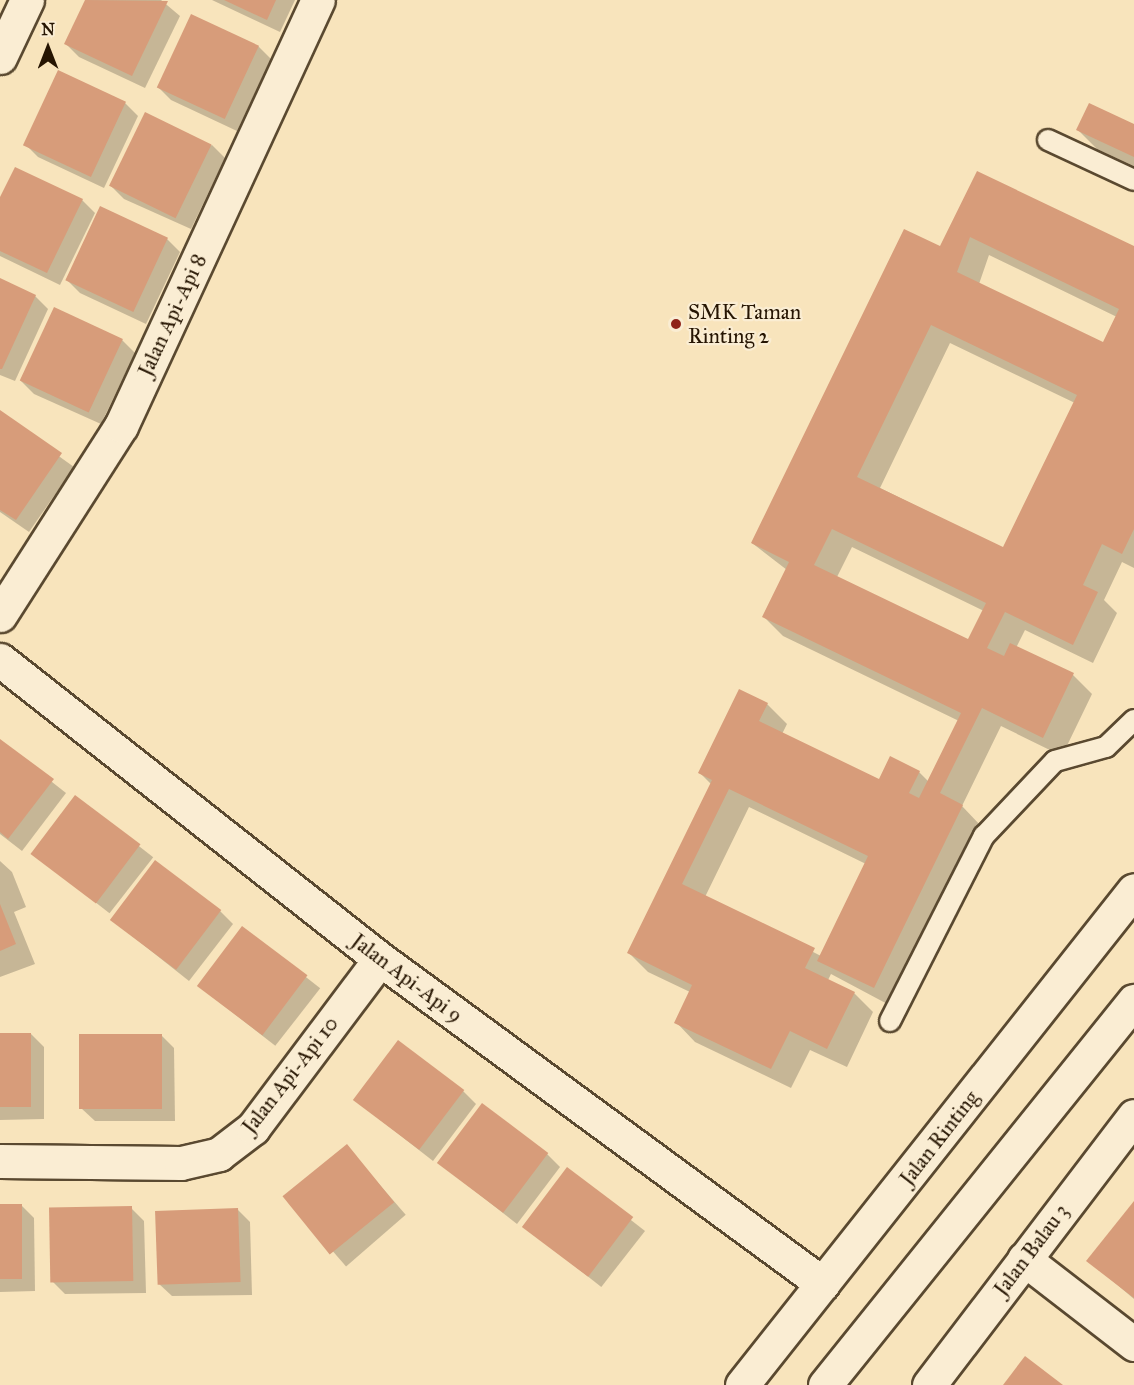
<!DOCTYPE html>
<html>
<head>
<meta charset="utf-8">
<style>
  body { margin:0 }
  #map { position:relative; width:1134px; height:1385px; overflow:hidden; background:#f8e4bc; font-family:"IM FELL Great Primer",serif }
  div>[style] { position:absolute }
  [style*='--x'] { left:calc(var(--x)*1px); top:calc(var(--y)*1px); width:calc(var(--w)*1px); rotate:calc(var(--a)*1deg) }
  .shadow>* { inset:0; background:#0003; transform-origin:0 0 }
  .building>* { inset:0; background:#d79c7a; transform-origin:0 0 }
  .roads { filter:drop-shadow(2px 0 #5a4930) drop-shadow(-2px 0 #5a4930) drop-shadow(0 2px #5a4930) drop-shadow(0 -2px #5a4930) }
  .lane>* { height:20px; margin:-10px; padding:0 10px; transform-origin:10px; border-radius:10px; background:#faedd3 }
  .street>* { height:33px; margin:-16.5px; padding:0 16.5px; transform-origin:16.5px; border-radius:16.5px; background:#faedd3 }
  .secondary>* { height:33px; margin:-16.5px; padding:0 16.5px; transform-origin:16.5px; border-radius:16.5px; background:#faedd3 }
  .dots>* { width:16px; height:16px; translate:-50% -50%; box-sizing:border-box; border:3px solid #faedd3; border-radius:50% }
  span { translate:-50% -50%; white-space:nowrap; text-align:center; line-height:1.15; -webkit-text-stroke:4.5px #faedd3; paint-order:stroke }
  .poi-label { font-size:21px; color:#261502 }
  .left { translate:0 -50%; text-align:left }
  .street-label { font-size:21px; color:#261502 }
  .north { position:absolute; left:18px; top:18px; width:60px; height:60px; -webkit-text-stroke:4px #faedd3; paint-order:stroke; rotate:0deg; font-size:16px; font-weight:700; line-height:24px; text-align:center; color:#261502 }
  .north::after { content:''; display:block; margin:auto; width:21px; height:27px; background:#261502; clip-path:polygon(50% 0,100% 100%,50% 72%,0 100%) }
</style>
</head>
<body>
<div id="map">
  <div class="shadow">
    <div style="clip-path:polygon(87px 0,161px 0,180px 16px,145px 88px,79px 57px,66px 44px)"></div>
    <div style="clip-path:polygon(212px 0,295px 0,280px 32px)"></div>
    <div style="clip-path:polygon(258px 46px,271px 59px,237px 131px,171px 100px,158px 87px)"></div>
    <div style="clip-path:polygon(125px 103px,138px 116px,104px 188px,38px 157px,25px 144px)"></div>
    <div style="clip-path:polygon(1134px 126px,1134px 166px,1097px 149px,1078px 130px)"></div>
    <div style="clip-path:polygon(212px 145px,225px 158px,191px 229px,124px 199px,111px 186px)"></div>
    <div style="clip-path:polygon(evenodd,977px 173px,1134px 248px,1134px 568px,1122px 562px,1104px 600px,1117px 613px,1093px 663px,1025px 630px,1016px 648px,1073px 675px,1092px 694px,1062px 756px,1001px 726px,962px 806px,981px 826px,893px 1007px,831px 974px,828px 980px,854px 993px,873px 1012px,847px 1067px,810px 1050px,791px 1088px,695px 1042px,676px 1022px,690px 992px,648px 972px,629px 953px,711px 784px,700px 773px,740px 691px,767px 704px,787px 724px,782px 734px,879px 781px,919px 772px,929px 782px,959px 721px,783px 636px,764px 617px,787px 570px,752px 543px,940px 248px,977px 173px,989px 255px,1117px 317px,1104px 344px,979px 284px,989px 255px,977px 173px,950px 343px,1075px 403px,1004px 549px,880px 488px,950px 343px,977px 173px,852px 547px,984px 611px,969px 641px,837px 577px,852px 547px,977px 173px,749px 807px,866px 864px,821px 956px,705px 897px,749px 807px)"></div>
    <div style="clip-path:polygon(82px 200px,95px 213px,60px 285px,0 256px,0 201px)"></div>
    <div style="clip-path:polygon(167px 239px,180px 252px,146px 324px,80px 293px,67px 280px)"></div>
    <div style="clip-path:polygon(0 280px,35px 296px,48px 309px,15px 381px,0 375px)"></div>
    <div style="clip-path:polygon(122px 340px,135px 353px,101px 424px,34px 394px,21px 381px)"></div>
    <div style="clip-path:polygon(0 414px,74px 467px,29px 532px,0 512px)"></div>
    <div style="clip-path:polygon(0 741px,66px 793px,22px 851px,0 834px)"></div>
    <div style="left:76px;top:797px;width:98px;height:71px;rotate:38deg"></div>
    <div style="clip-path:polygon(0 861px,12px 872px,26px 907px,14px 912px,35px 964px,0 977px)"></div>
    <div style="clip-path:polygon(220px 911px,233px 924px,189px 981px,112px 920px)"></div>
    <div style="left:243px;top:928px;width:98px;height:73px;rotate:38deg"></div>
    <div style="clip-path:polygon(0 1034px,31px 1034px,44px 1047px,44px 1119px,0 1120px)"></div>
    <div style="clip-path:polygon(161px 1035px,174px 1048px,175px 1121px,95px 1121px,81px 1108px)"></div>
    <div style="clip-path:polygon(463px 1091px,476px 1104px,433px 1161px,355px 1100px)"></div>
    <div style="left:346px;top:1146px;width:91px;height:79px;rotate:49deg"></div>
    <div style="clip-path:polygon(547px 1154px,560px 1167px,517px 1224px,439px 1163px)"></div>
    <div style="left:567px;top:1170px;width:99px;height:71px;rotate:38deg"></div>
    <div style="clip-path:polygon(1134px 1203px,1134px 1299px,1088px 1260px)"></div>
    <div style="clip-path:polygon(21px 1205px,34px 1218px,35px 1291px,0 1292px,0 1206px)"></div>
    <div style="clip-path:polygon(131px 1208px,144px 1221px,146px 1293px,65px 1294px,52px 1281px)"></div>
    <div style="clip-path:polygon(237px 1209px,250px 1222px,252px 1295px,172px 1296px,158px 1283px)"></div>
  </div>
  <div class="building">
    <div style="clip-path:polygon(85px 0,168px 1px,132px 76px,64px 44px)"></div>
    <div style="clip-path:polygon(224px 0,276px 0,267px 20px)"></div>
    <div style="left:191px;top:14px;width:75px;height:81px;rotate:25deg"></div>
    <div style="left:58px;top:70px;width:75px;height:83px;rotate:25deg"></div>
    <div style="clip-path:polygon(1089px 103px,1134px 124px,1134px 157px,1076px 130px)"></div>
    <div style="left:145px;top:112px;width:74px;height:82px;rotate:26deg"></div>
    <div style="clip-path:polygon(15px 167px,83px 199px,47px 273px,0 251px,0 197px)"></div>
    <div style="clip-path:polygon(evenodd,977px 171px,1134px 246px,1134px 529px,1122px 554px,1102px 544px,1083px 585px,1098px 592px,1073px 645px,1005px 612px,987px 648px,1004px 656px,1010px 643px,1074px 673px,1043px 738px,982px 708px,940px 793px,963px 805px,874px 988px,817px 961px,868px 856px,729px 789px,682px 884px,815px 948px,805px 968px,855px 992px,827px 1049px,790px 1031px,771px 1069px,674px 1023px,692px 985px,627px 953px,712px 780px,698px 773px,739px 689px,768px 703px,759px 721px,879px 779px,890px 756px,920px 771px,909px 793px,919px 798px,961px 713px,762px 617px,789px 562px,751px 543px,904px 229px,940px 246px,977px 171px,970px 237px,1119px 309px,1103px 342px,957px 272px,970px 237px,977px 171px,931px 325px,1077px 395px,1003px 547px,857px 477px,931px 325px,977px 171px,832px 529px,986px 603px,968px 639px,814px 565px,832px 529px)"></div>
    <div style="left:100px;top:206px;width:75px;height:82px;rotate:25deg"></div>
    <div style="clip-path:polygon(0 278px,36px 295px,2px 369px,0 369px)"></div>
    <div style="left:54px;top:307px;width:76px;height:81px;rotate:25deg"></div>
    <div style="clip-path:polygon(0 410px,62px 453px,16px 520px,0 510px)"></div>
    <div style="clip-path:polygon(0 739px,54px 779px,8px 839px,0 832px)"></div>
    <div style="left:75px;top:795px;width:82px;height:74px;rotate:37deg"></div>
    <div style="left:155px;top:860px;width:83px;height:75px;rotate:37deg"></div>
    <div style="clip-path:polygon(0 904px,16px 944px,0 951px)"></div>
    <div style="left:242px;top:926px;width:82px;height:75px;rotate:37deg"></div>
    <div style="left:0;top:1033px;width:31px;height:74px"></div>
    <div style="left:79px;top:1034px;width:83px;height:75px"></div>
    <div style="left:398px;top:1040px;width:83px;height:75px;rotate:37deg"></div>
    <div style="left:482px;top:1103px;width:83px;height:75px;rotate:37deg"></div>
    <div style="left:347px;top:1144px;width:75px;height:83px;rotate:51deg"></div>
    <div style="left:567px;top:1167px;width:83px;height:75px;rotate:37deg"></div>
    <div style="clip-path:polygon(1134px 1201px,1134px 1298px,1086px 1261px)"></div>
    <div style="left:0;top:1204px;width:22px;height:75px"></div>
    <div style="left:132px;top:1206px;width:75px;height:83px;rotate:89deg"></div>
    <div style="left:238px;top:1208px;width:74px;height:83px;rotate:88deg"></div>
    <div style="clip-path:polygon(1025px 1356px,1063px 1385px,1003px 1385px)"></div>
  </div>
  <div class="roads">
    <div class="lane">
      <div style="--x:1048;--y:140;--w:95;--a:24.9"></div>
      <div style="--x:890;--y:1021;--w:208;--a:-63.1"></div>
      <div style="--x:984;--y:836;--w:103;--a:-46.6"></div>
      <div style="--x:1055;--y:761;--w:53;--a:-15.4"></div>
      <div style="--x:1106;--y:747;--w:39;--a:-44"></div>
    </div>
    <div class="street">
      <div style="--x:0;--y:57;--w:63;--a:-64.7"></div>
      <div style="--x:0;--y:615;--w:224;--a:-57.4"></div>
      <div style="--x:121;--y:426;--w:469;--a:-65.2"></div>
      <div style="--x:0;--y:660;--w:484;--a:38.2"></div>
      <div style="--x:380;--y:959;--w:549;--a:36.27"></div>
      <div style="--x:0;--y:1161;--w:181;--a:0.6"></div>
      <div style="--x:181;--y:1163;--w:39;--a:-13"></div>
      <div style="--x:219;--y:1154;--w:43;--a:-37.4"></div>
      <div style="--x:253;--y:1128;--w:211;--a:-53.1"></div>
      <div style="--x:1024;--y:1259;--w:139;--a:37.7"></div>
      <div style="--x:929;--y:1385;--w:338;--a:-52.7"></div>
    </div>
    <div class="secondary">
      <div style="--x:742;--y:1385;--w:631;--a:-51.62"></div>
      <div style="--x:825;--y:1385;--w:493;--a:-51.2"></div>
    </div>
  </div>
  <div class="dots">
    <div style="left:676px;top:324px;background:#8f2418"></div>
  </div>
  <div class="poi-label">
    <span class="left" style="left:688px;top:324px">SMK Taman<br>Rinting 2</span>
  </div>
  <div class="street-label">
    <span style="left:172px;top:315px;rotate:-65deg">Jalan Api-Api 8</span>
    <span style="left:407px;top:978px;rotate:37deg">Jalan Api-Api 9</span>
    <span style="left:290px;top:1075px;rotate:-52deg">Jalan Api-Api 10</span>
    <span style="left:939px;top:1138px;rotate:-52deg">Jalan Rinting</span>
    <span style="left:1031px;top:1250px;rotate:-53deg">Jalan Balau 3</span>
  </div>
  <div class="north">N</div>
</div>
</body>
</html>
